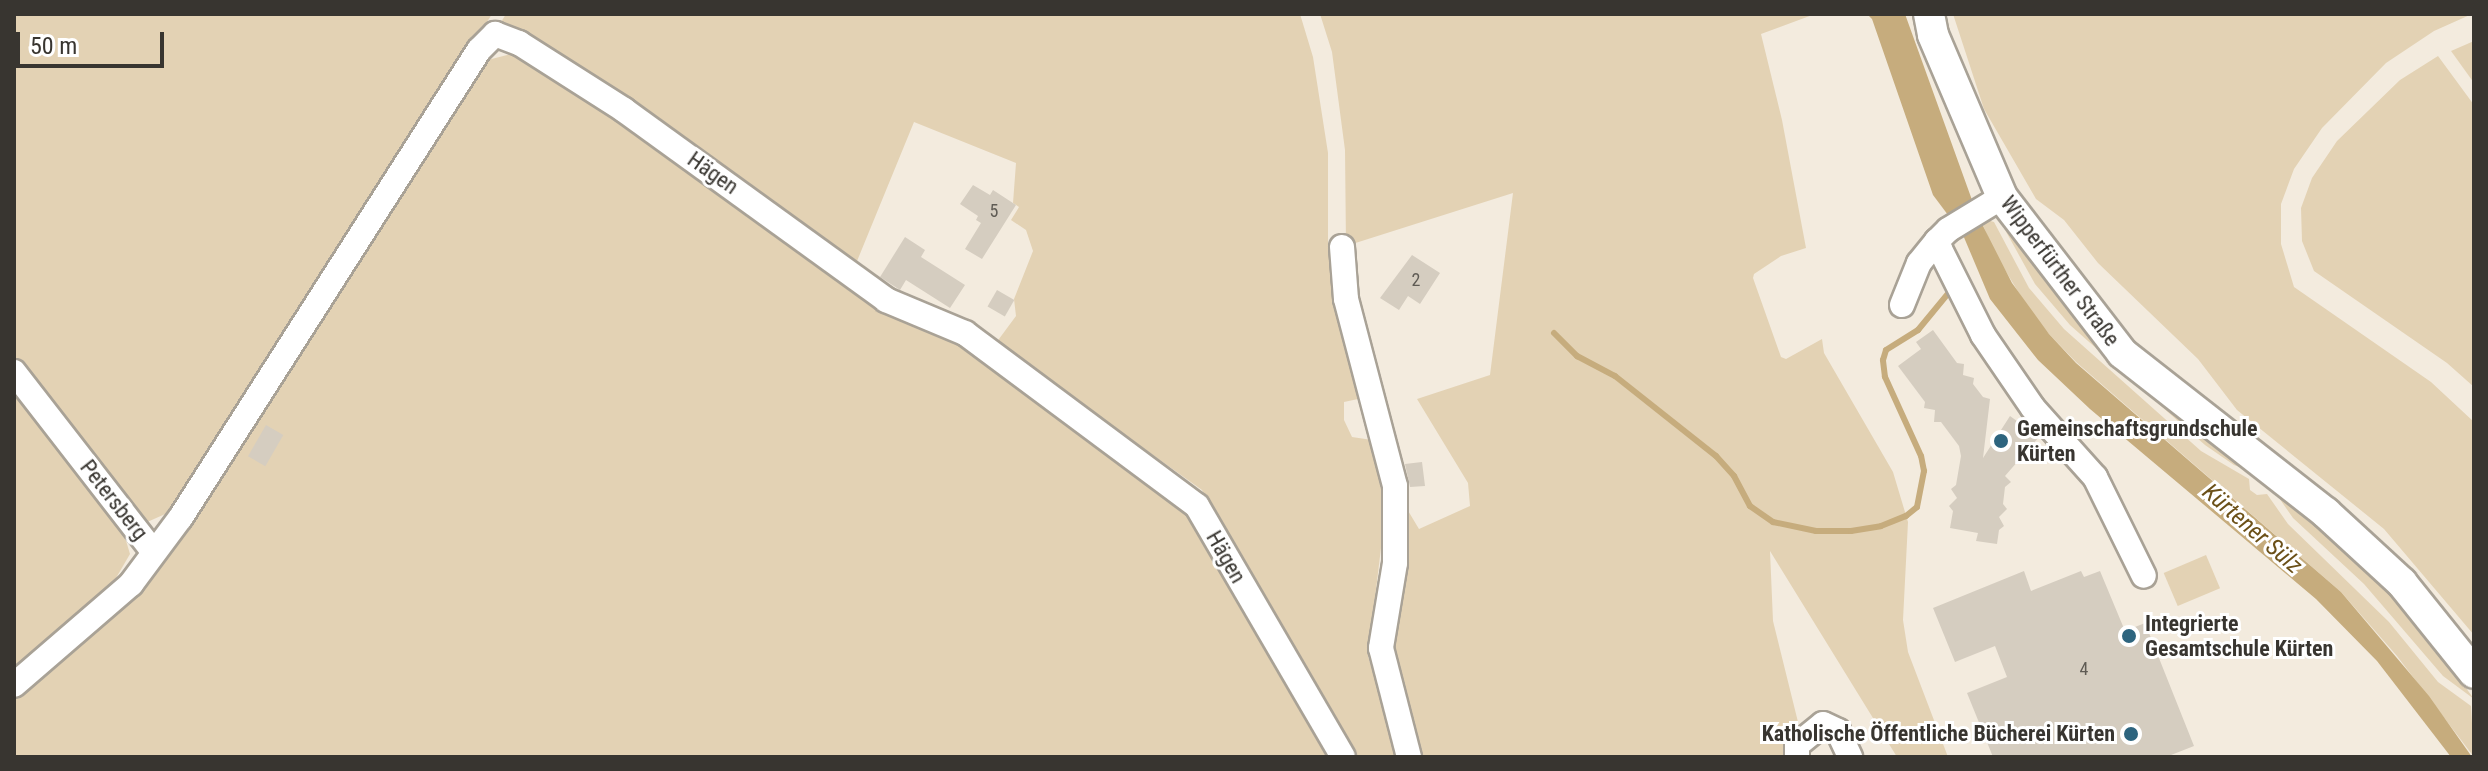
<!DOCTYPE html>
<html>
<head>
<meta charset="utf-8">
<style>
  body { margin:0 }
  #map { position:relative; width:2488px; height:771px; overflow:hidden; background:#f3ebde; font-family:"Roboto Condensed",sans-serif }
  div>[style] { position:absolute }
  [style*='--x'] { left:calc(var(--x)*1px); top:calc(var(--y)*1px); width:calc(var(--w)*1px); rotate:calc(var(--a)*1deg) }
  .green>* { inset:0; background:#e3d2b4; transform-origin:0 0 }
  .water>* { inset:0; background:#c6ac7d }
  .stream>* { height:6px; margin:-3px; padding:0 3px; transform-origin:3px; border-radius:3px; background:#c6ac7d }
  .building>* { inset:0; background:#d5cdc0; transform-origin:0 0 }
  .roads { filter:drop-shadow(2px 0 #a9a296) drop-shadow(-2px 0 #a9a296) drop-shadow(0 2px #a9a296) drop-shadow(0 -2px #a9a296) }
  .minor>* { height:24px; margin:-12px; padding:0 12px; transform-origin:12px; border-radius:12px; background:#fff }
  .major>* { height:30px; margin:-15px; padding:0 15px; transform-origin:15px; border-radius:15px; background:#fff }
  .dots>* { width:22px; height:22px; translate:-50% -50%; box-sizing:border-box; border:4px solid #fff; border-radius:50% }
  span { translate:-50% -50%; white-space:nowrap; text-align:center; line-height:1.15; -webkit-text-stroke:6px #fff; paint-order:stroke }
  .number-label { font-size:18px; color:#5f5b54 }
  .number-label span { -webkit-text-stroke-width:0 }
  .street-label { font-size:22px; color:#383530 }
  .poi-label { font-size:22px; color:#383530; font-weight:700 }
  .left { translate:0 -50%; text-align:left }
  .right { translate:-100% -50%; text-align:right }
  .water-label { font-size:24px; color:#6b5018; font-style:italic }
  .frame { position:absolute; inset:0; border:16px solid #383530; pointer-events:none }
  .scale { position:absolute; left:16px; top:32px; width:148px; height:36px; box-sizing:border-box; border:4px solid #383530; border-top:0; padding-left:10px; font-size:24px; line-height:28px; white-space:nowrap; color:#383530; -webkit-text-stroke:6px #fff; paint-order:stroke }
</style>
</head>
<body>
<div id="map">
  <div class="green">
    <div style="clip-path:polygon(14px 14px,492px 14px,181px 507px,145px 523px,14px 357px)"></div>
    <div style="clip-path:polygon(506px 14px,1300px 14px,1313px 57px,1328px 153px,1328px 248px,1358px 399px,1344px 402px,1344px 420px,1352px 437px,1372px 440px,1383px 500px,1381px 548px,1368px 656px,1398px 757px,1353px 757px,1272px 631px,1202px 490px,996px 343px,1016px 316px,1014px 299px,1033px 251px,1026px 230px,1011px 220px,1019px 207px,1013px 203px,1016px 163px,914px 122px,855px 266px,498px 27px)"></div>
    <div style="clip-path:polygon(1320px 14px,1815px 14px,1761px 34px,1782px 120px,1806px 248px,1781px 256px,1754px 274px,1753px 278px,1781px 357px,1786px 359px,1822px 339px,1824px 353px,1893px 472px,1908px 522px,1903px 620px,1908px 652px,1948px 757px,1897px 757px,1770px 551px,1773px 621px,1798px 722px,1797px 757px,1415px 757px,1391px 677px,1401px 499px,1419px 529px,1470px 506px,1468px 483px,1417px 399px,1490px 375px,1513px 193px,1346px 246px,1345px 150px,1332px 52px)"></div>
    <div style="clip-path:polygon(1953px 14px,2472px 14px,2434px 31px,2386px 63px,2322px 128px,2294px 169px,2281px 204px,2281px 244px,2294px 287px,2431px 382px,2474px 422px,2474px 635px,2384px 529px,2237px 410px,2198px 359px,2098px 263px,2064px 220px,2036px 199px,1984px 109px)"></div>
    <div style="clip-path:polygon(2474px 41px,2474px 83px,2451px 51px)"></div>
    <div style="clip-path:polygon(511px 54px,583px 98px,882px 308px,972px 349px,1201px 523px,1338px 757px,14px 757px,14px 699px,114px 616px,153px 571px,480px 62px)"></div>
    <div style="clip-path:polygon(2438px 56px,2474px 105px,2474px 387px,2447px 363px,2314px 271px,2302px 241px,2301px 208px,2312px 178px,2337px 141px,2400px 80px)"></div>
    <div style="clip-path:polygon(1987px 220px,1994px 222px,2029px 288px,2064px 329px,2201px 451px,2249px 479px,2250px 490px,2257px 495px,2267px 494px,2288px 524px,2389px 622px,2438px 682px,2471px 706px,2474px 757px,2397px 656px,2341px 592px,2076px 362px,2049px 334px,2028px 308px,1996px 255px,1982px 223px)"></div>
    <div style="clip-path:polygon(2004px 228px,2059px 296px,2136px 374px,2255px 473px,2234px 465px,2205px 445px,2070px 325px,2035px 284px)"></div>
    <div style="clip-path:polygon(14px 391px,124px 534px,130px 554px,109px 590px,14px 672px)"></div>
    <div style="clip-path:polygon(2270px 485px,2355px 556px,2426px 633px,2474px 699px,2443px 676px,2364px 584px,2293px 518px)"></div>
    <div style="left:2206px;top:555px;width:36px;height:46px;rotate:67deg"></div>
  </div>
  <div class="water">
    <div style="clip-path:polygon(1867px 14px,1905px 14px,1972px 200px,1985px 221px,1982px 224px,2012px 283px,2049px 334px,2076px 363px,2341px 592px,2429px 696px,2472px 757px,2451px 757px,2377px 661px,2316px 599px,2090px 409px,2038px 360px,1990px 299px,1963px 235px,1933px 195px,1872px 19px)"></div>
  </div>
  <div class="stream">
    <div style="--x:1554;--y:333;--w:33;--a:45"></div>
    <div style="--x:1577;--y:356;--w:43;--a:27.8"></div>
    <div style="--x:1615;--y:376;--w:129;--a:38.4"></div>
    <div style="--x:1716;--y:456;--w:27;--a:48"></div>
    <div style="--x:1734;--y:476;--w:34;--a:62"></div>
    <div style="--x:1750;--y:506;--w:28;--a:35"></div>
    <div style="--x:1773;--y:522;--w:44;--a:11.8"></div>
    <div style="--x:1816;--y:531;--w:35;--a:0"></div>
    <div style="--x:1851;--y:531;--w:30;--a:-9"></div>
    <div style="--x:1881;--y:526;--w:27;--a:-22"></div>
    <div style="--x:1906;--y:516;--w:14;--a:-39"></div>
    <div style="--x:1917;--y:507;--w:37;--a:-79"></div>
    <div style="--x:1924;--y:471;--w:15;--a:-101"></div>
    <div style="--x:1921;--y:456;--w:87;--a:-114.5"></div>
    <div style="--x:1885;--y:377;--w:17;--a:-97"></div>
    <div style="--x:1883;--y:360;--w:10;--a:-73"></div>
    <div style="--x:1886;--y:350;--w:38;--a:-32"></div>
    <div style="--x:1918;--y:330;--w:52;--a:-50.5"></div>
  </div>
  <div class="building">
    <div style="clip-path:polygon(973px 185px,990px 195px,993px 190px,1016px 205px,982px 259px,965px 249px,981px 223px,976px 220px,978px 216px,960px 204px)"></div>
    <div style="clip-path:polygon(905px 237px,925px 250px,921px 257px,965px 285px,950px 308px,906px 280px,900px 290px,880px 277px)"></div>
    <div style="clip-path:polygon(1412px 255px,1440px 273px,1420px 304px,1408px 296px,1399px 310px,1380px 298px)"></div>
    <div style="left:997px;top:290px;width:20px;height:19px;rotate:30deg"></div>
    <div style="clip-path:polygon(1933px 330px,1957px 363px,1964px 364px,1963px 375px,1974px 378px,1973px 384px,1983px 397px,1990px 399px,1983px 458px,2010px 416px,2021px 424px,2023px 420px,2039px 437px,2005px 476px,2011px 482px,2005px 487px,2003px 504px,2007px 509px,1999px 517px,2004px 526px,1999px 530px,1997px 544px,1976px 541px,1978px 533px,1950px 528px,1953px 511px,1949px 506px,1957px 498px,1951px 489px,1956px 485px,1961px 456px,1959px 446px,1941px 422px,1934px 422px,1935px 410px,1924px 408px,1925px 402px,1898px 366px,1921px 349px,1916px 342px)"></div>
    <div style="left:266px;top:425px;width:20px;height:36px;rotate:30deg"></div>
    <div style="clip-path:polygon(1422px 462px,1425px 486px,1410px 487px,1405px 464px)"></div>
    <div style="clip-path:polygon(2024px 571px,2031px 591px,2081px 571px,2084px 577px,2100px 571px,2125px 631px,2145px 623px,2194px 746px,2166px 757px,1993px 757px,1967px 693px,2007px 677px,1995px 646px,1955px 662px,1933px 608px)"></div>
  </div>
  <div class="roads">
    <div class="minor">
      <div style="--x:2002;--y:197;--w:63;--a:148.6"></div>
      <div style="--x:1948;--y:230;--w:16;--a:135"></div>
      <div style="--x:1937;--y:241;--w:9;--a:69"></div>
      <div style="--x:1940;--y:249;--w:96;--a:63.4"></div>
      <div style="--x:1983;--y:335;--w:88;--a:55.6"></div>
      <div style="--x:2033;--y:408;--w:93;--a:48.1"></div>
      <div style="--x:2095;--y:477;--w:110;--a:63.7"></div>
      <div style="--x:1342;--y:247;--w:52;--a:85.6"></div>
      <div style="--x:1346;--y:299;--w:193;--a:75.3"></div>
      <div style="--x:1395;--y:486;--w:77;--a:90"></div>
      <div style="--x:1395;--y:563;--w:86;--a:99.4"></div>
      <div style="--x:1381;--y:648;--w:113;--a:75.6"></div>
      <div style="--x:1902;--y:305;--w:45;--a:-68"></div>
      <div style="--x:1919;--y:263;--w:28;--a:-51"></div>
      <div style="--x:14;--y:372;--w:227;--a:52.2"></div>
      <div style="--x:14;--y:685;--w:155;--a:-40.8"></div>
      <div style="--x:131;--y:584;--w:84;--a:-53.3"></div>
      <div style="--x:181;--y:517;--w:554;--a:-57.46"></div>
      <div style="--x:479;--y:50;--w:23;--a:-45"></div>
      <div style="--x:495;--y:34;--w:26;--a:21"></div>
      <div style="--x:519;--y:43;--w:125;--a:32.5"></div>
      <div style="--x:624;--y:110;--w:324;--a:35.9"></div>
      <div style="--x:886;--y:300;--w:86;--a:22.7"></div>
      <div style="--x:965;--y:333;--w:289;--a:36.7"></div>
      <div style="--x:1197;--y:506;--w:290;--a:59.8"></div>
      <div style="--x:1797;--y:757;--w:12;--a:-90"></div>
      <div style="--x:1797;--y:745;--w:33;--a:-39"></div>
      <div style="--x:1823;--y:724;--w:17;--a:25"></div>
      <div style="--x:1838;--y:731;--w:29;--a:65"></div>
    </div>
    <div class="major">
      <div style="--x:1929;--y:14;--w:21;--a:79"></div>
      <div style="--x:1933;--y:35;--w:176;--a:66.9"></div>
      <div style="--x:2002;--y:197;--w:197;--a:52.4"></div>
      <div style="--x:2122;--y:353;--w:259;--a:38.1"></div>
      <div style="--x:2326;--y:513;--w:103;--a:42.6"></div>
      <div style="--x:2402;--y:583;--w:115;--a:51.3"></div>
    </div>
  </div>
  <div class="dots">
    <div style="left:2001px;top:441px;background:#2d647e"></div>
    <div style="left:2129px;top:636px;background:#2d647e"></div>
    <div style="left:2131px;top:734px;background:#2d647e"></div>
  </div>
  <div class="number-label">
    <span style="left:994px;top:211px">5</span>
    <span style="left:1416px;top:280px">2</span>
    <span style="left:2084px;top:669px">4</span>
  </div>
  <div class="street-label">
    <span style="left:713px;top:173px;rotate:35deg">Hägen</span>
    <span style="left:2060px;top:271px;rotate:53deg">Wipperfürther Straße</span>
    <span style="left:114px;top:500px;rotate:52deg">Petersberg</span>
    <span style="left:1226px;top:557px;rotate:60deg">Hägen</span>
  </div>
  <div class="poi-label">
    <span class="left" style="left:2017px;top:441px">Gemeinschaftsgrundschule<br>Kürten</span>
    <span class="left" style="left:2145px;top:636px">Integrierte<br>Gesamtschule Kürten</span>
    <span class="right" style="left:2115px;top:734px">Katholische Öffentliche Bücherei Kürten</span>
  </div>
  <div class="water-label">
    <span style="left:2252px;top:529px;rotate:41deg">Kürtener Sülz</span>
  </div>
  <div class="frame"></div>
  <div class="scale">50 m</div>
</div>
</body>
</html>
